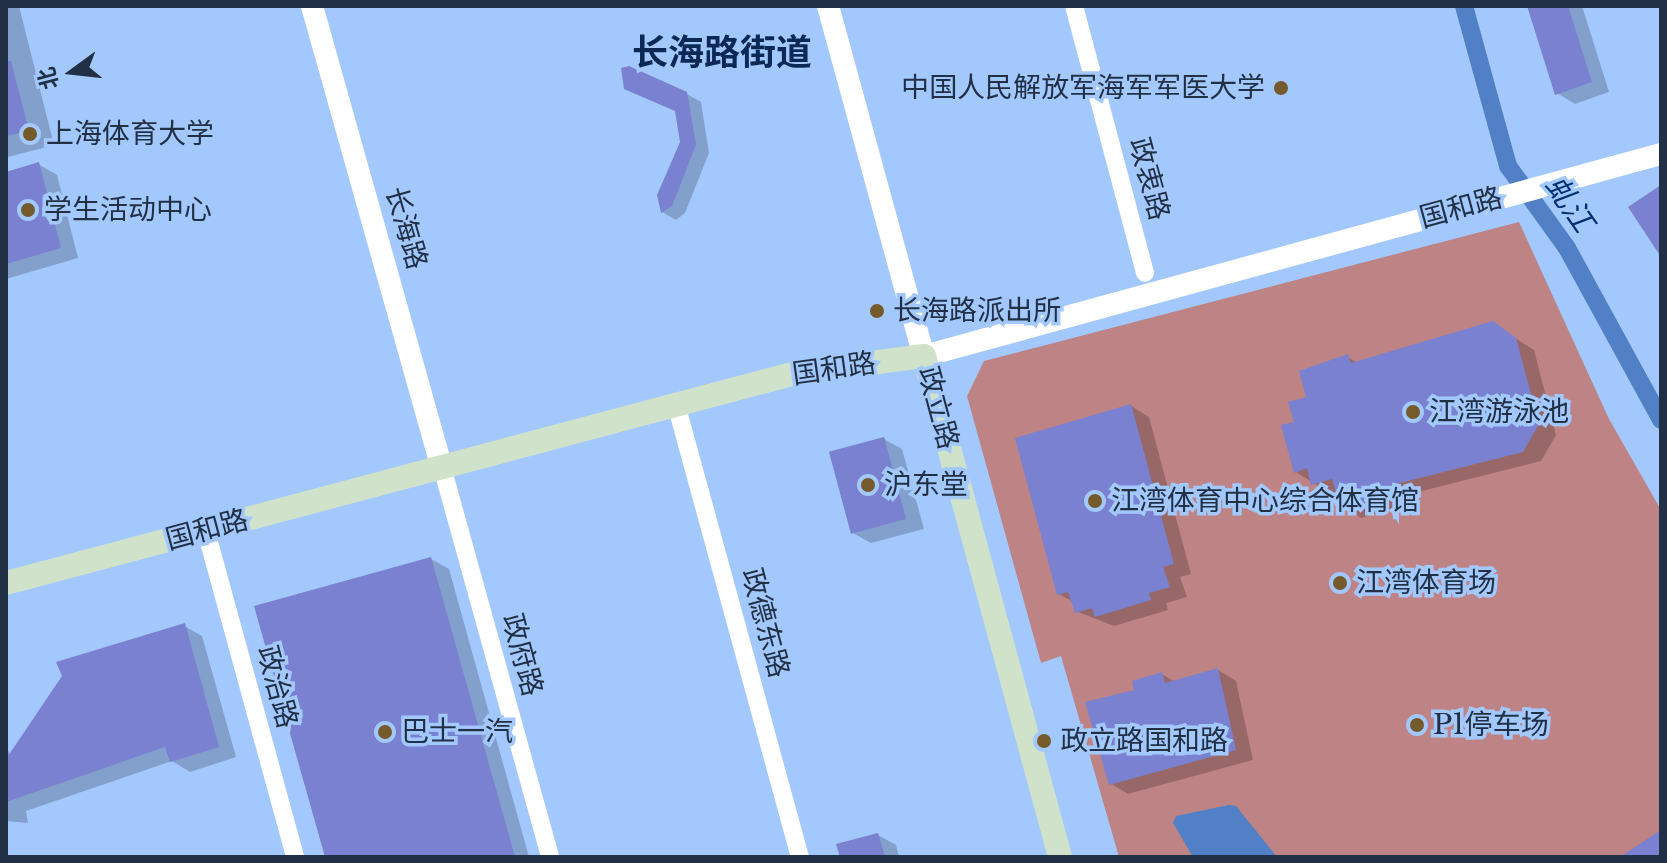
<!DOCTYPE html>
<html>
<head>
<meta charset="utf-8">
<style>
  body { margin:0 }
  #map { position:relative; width:1667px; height:863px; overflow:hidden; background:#a3c8fe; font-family:"Libre Baskerville","Noto Sans SC",serif }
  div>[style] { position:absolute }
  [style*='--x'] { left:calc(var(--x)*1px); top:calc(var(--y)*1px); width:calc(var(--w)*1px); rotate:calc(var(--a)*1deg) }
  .green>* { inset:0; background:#be8384 }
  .water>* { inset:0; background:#5180c6 }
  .shadow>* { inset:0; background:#0003 }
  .canal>* { height:18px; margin:-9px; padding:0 9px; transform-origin:9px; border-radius:9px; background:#5180c6 }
  .building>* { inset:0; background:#7981d0; transform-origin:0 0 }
  .minor>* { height:18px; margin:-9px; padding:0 9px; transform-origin:9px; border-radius:9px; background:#fff }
  .tertiary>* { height:22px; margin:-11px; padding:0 11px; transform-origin:11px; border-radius:11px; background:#fff }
  .secondary>* { height:24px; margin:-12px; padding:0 12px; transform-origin:12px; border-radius:12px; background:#d1e2cb }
  .dots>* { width:22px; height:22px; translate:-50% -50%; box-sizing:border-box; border:4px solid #a3c8fe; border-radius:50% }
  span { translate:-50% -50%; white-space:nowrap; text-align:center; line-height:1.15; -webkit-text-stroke:7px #a3c8fe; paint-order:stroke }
  .poi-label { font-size:28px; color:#223045 }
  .right { translate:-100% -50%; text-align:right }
  .left { translate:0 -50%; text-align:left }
  .street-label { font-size:28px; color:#223045 }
  .water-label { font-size:30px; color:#023171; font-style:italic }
  .district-label { font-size:36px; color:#0b2954; font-weight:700 }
  .frame { position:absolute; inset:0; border:8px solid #223045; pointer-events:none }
  .north { position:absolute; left:32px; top:32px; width:80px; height:80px; -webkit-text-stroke:6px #a3c8fe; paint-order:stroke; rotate:255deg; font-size:22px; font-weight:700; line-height:32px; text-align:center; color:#223045 }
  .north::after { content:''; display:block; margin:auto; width:28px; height:36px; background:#223045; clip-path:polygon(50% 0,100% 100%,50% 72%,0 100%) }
</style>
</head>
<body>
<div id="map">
  <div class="green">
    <div style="clip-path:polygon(1519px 222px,1609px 419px,1661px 510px,1661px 857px,1119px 857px,1061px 656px,1041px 663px,967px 396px,984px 361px)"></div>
  </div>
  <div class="water">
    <div style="clip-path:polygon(1229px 805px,1236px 806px,1277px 857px,1193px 857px,1173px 823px,1176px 816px)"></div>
  </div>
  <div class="shadow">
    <div style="clip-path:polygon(6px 6px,19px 6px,54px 145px,8px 157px)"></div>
    <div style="clip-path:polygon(1529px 6px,1582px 6px,1609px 92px,1575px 104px,1557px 93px)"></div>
    <div style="clip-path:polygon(687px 94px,701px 102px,709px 153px,685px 213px,676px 220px,662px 212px,659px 195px,682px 142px,677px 112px)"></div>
    <div style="clip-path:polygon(38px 164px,57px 175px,78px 258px,6px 279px,6px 174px)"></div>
    <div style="clip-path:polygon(1493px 324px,1534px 350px,1556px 435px,1541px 461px,1402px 496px,1403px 505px,1361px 518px,1343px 507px,1338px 492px,1331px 494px,1296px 472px,1297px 423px,1308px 399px,1347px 357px,1358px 363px)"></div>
    <div style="clip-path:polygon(1131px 406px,1149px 417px,1191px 574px,1180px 577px,1187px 597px,1166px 603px,1168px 610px,1114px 626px,1076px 611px,1073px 602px,1059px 594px)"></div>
    <div style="clip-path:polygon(884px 439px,902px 449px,924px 529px,871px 543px,853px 533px)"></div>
    <div style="clip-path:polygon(431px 559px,449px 569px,529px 857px,327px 857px)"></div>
    <div style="clip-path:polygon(184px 626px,202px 636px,236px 757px,190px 772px,172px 761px,26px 811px,28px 823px,6px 821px,6px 746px,11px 756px)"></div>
    <div style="clip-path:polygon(1218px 670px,1236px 681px,1253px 760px,1128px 794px,1110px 783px,1137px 691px,1162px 674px,1175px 682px)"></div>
    <div style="clip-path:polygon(878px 835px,896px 845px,899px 857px,842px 857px)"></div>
  </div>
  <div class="canal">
    <div style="--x:1464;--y:6;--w:166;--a:74.6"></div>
    <div style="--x:1508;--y:166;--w:101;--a:54.3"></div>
    <div style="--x:1567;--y:248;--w:196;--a:61.3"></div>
  </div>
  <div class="building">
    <div style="clip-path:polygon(1527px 6px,1568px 6px,1592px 82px,1555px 95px)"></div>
    <div style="clip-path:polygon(6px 61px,11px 61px,29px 131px,6px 136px)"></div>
    <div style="clip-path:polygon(629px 66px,687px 92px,696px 145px,672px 206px,661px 213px,657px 195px,680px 142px,675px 111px,624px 89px,621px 68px)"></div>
    <div style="clip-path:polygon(39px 162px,61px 248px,6px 264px,6px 172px)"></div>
    <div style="clip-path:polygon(1661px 185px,1661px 257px,1628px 207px)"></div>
    <div style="clip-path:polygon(1493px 321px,1516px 338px,1539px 424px,1523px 452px,1384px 487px,1385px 496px,1341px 509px,1332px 479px,1311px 485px,1307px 468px,1294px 473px,1281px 425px,1294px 422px,1288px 402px,1306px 397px,1299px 371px,1348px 354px,1351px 363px)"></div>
    <div style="clip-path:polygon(1131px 404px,1174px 564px,1163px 567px,1170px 587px,1149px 593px,1151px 600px,1095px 617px,1092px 608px,1075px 613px,1068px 592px,1057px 595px,1015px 438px)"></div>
    <div style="left:884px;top:437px;width:85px;height:57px;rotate:75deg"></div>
    <div style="clip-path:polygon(431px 557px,515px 857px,325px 857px,254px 606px)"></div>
    <div style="clip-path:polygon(185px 623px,219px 747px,170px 762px,165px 747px,6px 802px,6px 759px,62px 676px,56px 662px)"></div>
    <div style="clip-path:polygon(1218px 668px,1236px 750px,1109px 785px,1085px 702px,1134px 690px,1132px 681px,1162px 672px,1165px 683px)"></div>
    <div style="clip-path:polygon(1661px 830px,1661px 857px,1620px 857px)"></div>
    <div style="clip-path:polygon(878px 833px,885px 857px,840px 857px,836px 844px)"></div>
  </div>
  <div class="minor">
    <div style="--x:1074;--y:6;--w:276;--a:75.1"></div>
    <div style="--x:676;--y:404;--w:470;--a:74.7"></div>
    <div style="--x:442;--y:467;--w:405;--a:74.5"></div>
    <div style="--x:206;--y:531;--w:338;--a:74.7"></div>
  </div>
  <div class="tertiary">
    <div style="--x:312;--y:6;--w:479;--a:74.3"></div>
    <div style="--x:828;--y:6;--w:363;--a:74.7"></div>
    <div style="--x:924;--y:356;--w:764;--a:-15.33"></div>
  </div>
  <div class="secondary">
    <div style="--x:6;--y:583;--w:817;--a:-14.89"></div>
    <div style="--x:796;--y:373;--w:129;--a:-7.6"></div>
    <div style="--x:924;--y:356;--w:519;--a:74.81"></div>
  </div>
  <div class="dots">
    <div style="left:1281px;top:88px;background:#755a2c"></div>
    <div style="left:30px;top:134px;background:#755a2c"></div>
    <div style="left:28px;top:210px;background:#755a2c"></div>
    <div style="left:877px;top:311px;background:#755a2c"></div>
    <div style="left:1413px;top:412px;background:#755a2c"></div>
    <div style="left:868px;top:485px;background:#755a2c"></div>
    <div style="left:1095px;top:501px;background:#755a2c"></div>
    <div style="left:1340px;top:583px;background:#755a2c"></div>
    <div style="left:1417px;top:725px;background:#755a2c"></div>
    <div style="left:385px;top:732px;background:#755a2c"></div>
    <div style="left:1044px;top:741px;background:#755a2c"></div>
  </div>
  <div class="poi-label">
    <span class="right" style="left:1265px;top:88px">中国人民解放军海军军医大学</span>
    <span class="left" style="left:46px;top:134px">上海体育大学</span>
    <span class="left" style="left:44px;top:210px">学生活动中心</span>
    <span class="left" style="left:893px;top:311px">长海路派出所</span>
    <span class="left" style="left:1429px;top:412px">江湾游泳池</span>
    <span class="left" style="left:884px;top:485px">沪东堂</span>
    <span class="left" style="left:1111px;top:501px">江湾体育中心综合体育馆</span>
    <span class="left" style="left:1356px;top:583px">江湾体育场</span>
    <span class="left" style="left:1433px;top:725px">P1停车场</span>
    <span class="left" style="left:401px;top:732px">巴士一汽</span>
    <span class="left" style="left:1060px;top:741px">政立路国和路</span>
  </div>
  <div class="street-label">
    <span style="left:1149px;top:179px;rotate:75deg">政衷路</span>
    <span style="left:1461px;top:208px;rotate:-15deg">国和路</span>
    <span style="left:406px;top:228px;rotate:74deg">长海路</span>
    <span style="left:834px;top:369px;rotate:-8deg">国和路</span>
    <span style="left:938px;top:408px;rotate:75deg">政立路</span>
    <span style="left:207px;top:530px;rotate:-15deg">国和路</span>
    <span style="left:765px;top:623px;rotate:75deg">政德东路</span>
    <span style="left:522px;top:655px;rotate:75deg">政府路</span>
    <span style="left:277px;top:687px;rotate:75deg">政治路</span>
  </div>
  <div class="water-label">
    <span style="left:1569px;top:204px;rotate:55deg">虬江</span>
  </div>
  <div class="district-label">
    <span style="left:722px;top:53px">长海路街道</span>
  </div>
  <div class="frame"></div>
  <div class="north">北</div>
</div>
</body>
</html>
